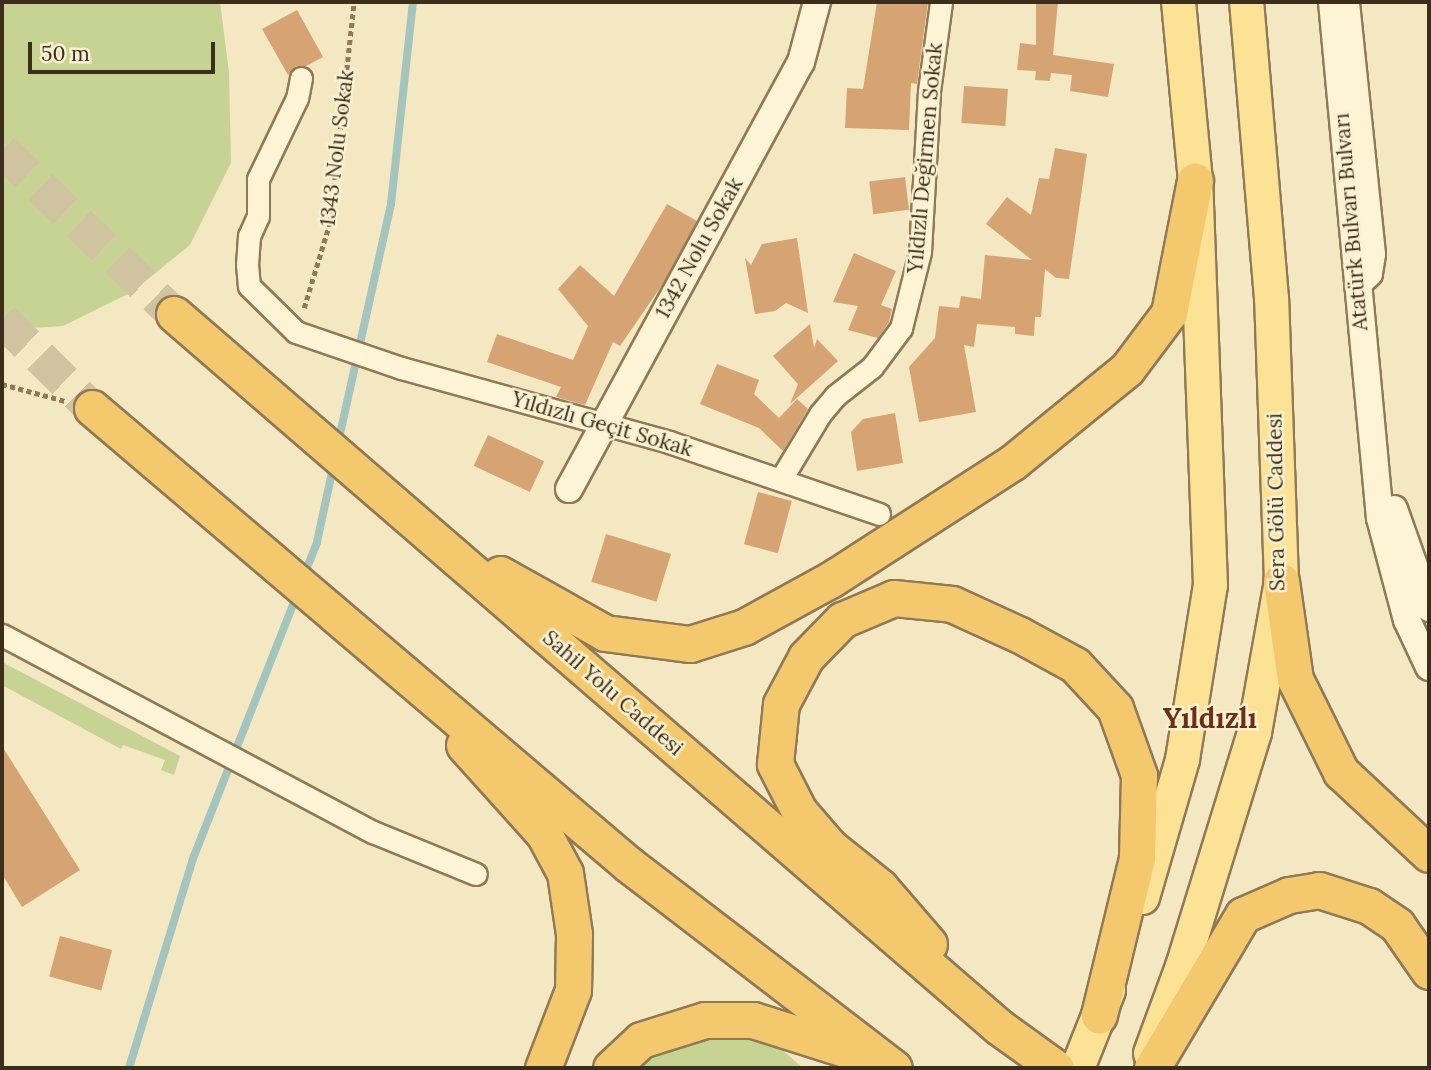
<!DOCTYPE html>
<html>
<head>
<meta charset="utf-8">
<style>
  body { margin:0 }
  #map { position:relative; width:1431px; height:1070px; overflow:hidden; background:#f3e8c1; font-family:Lora,serif }
  div>[style] { position:absolute }
  [style*='--x'] { left:calc(var(--x)*1px); top:calc(var(--y)*1px); width:calc(var(--w)*1px); rotate:calc(var(--a)*1deg) }
  .green>* { inset:0; background:#c6d393 }
  .stream>* { height:8px; margin:-4px; padding:0 4px; transform-origin:4px; border-radius:4px; background:#a4c5be }
  .building>* { inset:0; background:#d6a372; transform-origin:0 0 }
  .trunk-tunnel>* { height:35px; margin-top:-17.5px; transform-origin:0; background:repeating-linear-gradient(90deg,#cfc3a0 0 35px,transparent 0 53px) }
  .path>* { height:4.5px; margin-top:-2.25px; transform-origin:0; background:repeating-linear-gradient(90deg,#8f7956 0 5px,transparent 0 8.5px) }
  .roads { filter:drop-shadow(2px 0 #8f7956) drop-shadow(-2px 0 #8f7956) drop-shadow(0 2px #8f7956) drop-shadow(0 -2px #8f7956) }
  .minor>* { height:21px; margin:-10.5px; padding:0 10.5px; transform-origin:10.5px; border-radius:10.5px; background:#fdf4d5 }
  .tertiary>* { height:26px; margin:-13px; padding:0 13px; transform-origin:13px; border-radius:13px; background:#fdf4d5 }
  .primary>* { height:33px; margin:-16.5px; padding:0 16.5px; transform-origin:16.5px; border-radius:16.5px; background:#fbe294 }
  .trunk>* { height:35px; margin:-17.5px; padding:0 17.5px; transform-origin:17.5px; border-radius:17.5px; background:#f4c96e }
  span { translate:-50% -50%; white-space:nowrap; text-align:center; line-height:1.15; -webkit-text-stroke:5px #f9f1d1; paint-order:stroke }
  .street-label { font-size:21px; color:#3d2e1c }
  .district-label { font-size:28px; color:#6f2f16; font-weight:700 }
  .frame { position:absolute; inset:0; border:4px solid #3d2e1c; pointer-events:none }
  .scale { position:absolute; left:28px; top:42px; width:187px; height:32px; box-sizing:border-box; border:4px solid #3d2e1c; border-top:0; padding-left:9px; font-size:21px; line-height:24px; white-space:nowrap; color:#3d2e1c; -webkit-text-stroke:5px #f9f1d1; paint-order:stroke }
</style>
</head>
<body>
<div id="map">
  <div class="green">
    <div style="clip-path:polygon(2px 2px,220px 2px,229px 73px,231px 163px,190px 245px,132px 292px,63px 326px,2px 330px)"></div>
    <div style="clip-path:polygon(2px 662px,180px 756px,174px 775px,161px 770px,165px 760px,123px 745px,121px 749px,2px 685px)"></div>
    <div style="clip-path:polygon(728px 1036px,768px 1038px,803px 1068px,638px 1068px,684px 1038px)"></div>
  </div>
  <div class="stream">
    <div style="--x:338;--y:443;--w:245;--a:-77.5"></div>
    <div style="--x:391;--y:204;--w:203;--a:-83.8"></div>
    <div style="--x:304;--y:575;--w:35;--a:-68"></div>
    <div style="--x:317;--y:542;--w:81;--a:-77.9"></div>
    <div style="--x:129;--y:1068;--w:222;--a:-73"></div>
    <div style="--x:194;--y:856;--w:282;--a:-68.5"></div>
  </div>
  <div class="building">
    <div style="clip-path:polygon(877px 2px,928px 2px,917px 84px,911px 83px,909px 130px,845px 128px,847px 88px,863px 89px)"></div>
    <div style="clip-path:polygon(1036px 2px,1058px 2px,1053px 55px,1114px 64px,1108px 97px,1070px 91px,1072px 75px,1051px 73px,1050px 81px,1035px 80px,1036px 71px,1017px 70px,1020px 43px,1036px 45px)"></div>
    <div style="clip-path:polygon(297px 10px,323px 57px,306px 66px,296px 66px,288px 75px,262px 29px)"></div>
    <div style="left:964px;top:86px;width:44px;height:37px;rotate:4deg"></div>
    <div style="clip-path:polygon(1055px 148px,1087px 154px,1069px 279px,1056px 278px,1045px 269px,1041px 317px,1035px 317px,1034px 336px,1015px 334px,1015px 327px,977px 324px,974px 347px,964px 345px,976px 412px,919px 422px,909px 367px,935px 338px,939px 306px,959px 308px,961px 296px,981px 299px,985px 255px,1032px 260px,986px 224px,1007px 197px,1031px 215px,1039px 178px,1049px 179px)"></div>
    <div style="left:905px;top:177px;width:33px;height:36px;rotate:83deg"></div>
    <div style="clip-path:polygon(667px 204px,697px 221px,662px 285px,620px 346px,613px 342px,585px 405px,556px 397px,561px 387px,487px 362px,497px 334px,573px 360px,588px 326px,558px 289px,580px 265px,614px 296px)"></div>
    <div style="clip-path:polygon(797px 238px,808px 313px,786px 303px,775px 311px,755px 314px,745px 258px,751px 265px,762px 244px)"></div>
    <div style="clip-path:polygon(854px 253px,896px 271px,881px 305px,892px 309px,889px 322px,878px 338px,848px 330px,858px 306px,833px 302px)"></div>
    <div style="clip-path:polygon(810px 324px,814px 348px,817px 339px,838px 361px,790px 404px,798px 384px,773px 356px)"></div>
    <div style="clip-path:polygon(717px 364px,759px 380px,754px 394px,779px 418px,797px 399px,808px 409px,783px 451px,759px 428px,700px 404px)"></div>
    <div style="clip-path:polygon(895px 413px,903px 463px,857px 471px,851px 432px,863px 419px)"></div>
    <div style="left:488px;top:435px;width:62px;height:34px;rotate:25deg"></div>
    <div style="left:758px;top:492px;width:35px;height:54px;rotate:15deg"></div>
    <div style="left:606px;top:534px;width:68px;height:50px;rotate:17deg"></div>
    <div style="clip-path:polygon(2px 746px,80px 870px,22px 907px,2px 874px)"></div>
    <div style="left:60px;top:936px;width:54px;height:42px;rotate:15deg"></div>
  </div>
  <div class="trunk-tunnel">
    <div style="--x:2;--y:150;--w:238;--a:43.6"></div>
    <div style="--x:2;--y:319;--w:127;--a:44.7"></div>
  </div>
  <div class="path">
    <div style="--x:304;--y:308;--w:90;--a:-73.2"></div>
    <div style="--x:330;--y:222;--w:221;--a:-83.8"></div>
    <div style="--x:2;--y:384;--w:65;--a:15.1"></div>
  </div>
  <div class="roads">
    <div class="minor">
      <div style="--x:1348;--y:2;--w:253;--a:84.1"></div>
      <div style="--x:1374;--y:254;--w:20;--a:99"></div>
      <div style="--x:1371;--y:274;--w:21;--a:137"></div>
      <div style="--x:301;--y:78;--w:20;--a:101"></div>
      <div style="--x:297;--y:98;--w:90;--a:115.7"></div>
      <div style="--x:258;--y:179;--w:37;--a:90"></div>
      <div style="--x:258;--y:216;--w:22;--a:114"></div>
      <div style="--x:249;--y:236;--w:28;--a:94"></div>
      <div style="--x:247;--y:264;--w:22;--a:85"></div>
      <div style="--x:249;--y:286;--w:66;--a:44.4"></div>
      <div style="--x:296;--y:332;--w:111;--a:18.9"></div>
      <div style="--x:401;--y:368;--w:278;--a:15.4"></div>
      <div style="--x:669;--y:442;--w:222;--a:18.9"></div>
      <div style="--x:781;--y:479;--w:76;--a:-59"></div>
      <div style="--x:820;--y:414;--w:23;--a:-50"></div>
      <div style="--x:835;--y:396;--w:47;--a:-38.1"></div>
      <div style="--x:872;--y:367;--w:49;--a:-53.4"></div>
      <div style="--x:901;--y:328;--w:78;--a:-76"></div>
      <div style="--x:920;--y:252;--w:161;--a:-86.8"></div>
      <div style="--x:929;--y:91;--w:90;--a:-82.3"></div>
      <div style="--x:2;--y:635;--w:420;--a:28"></div>
      <div style="--x:373;--y:832;--w:111;--a:22.2"></div>
    </div>
    <div class="tertiary">
      <div style="--x:1332;--y:2;--w:518;--a:84.69"></div>
      <div style="--x:1380;--y:518;--w:106;--a:75.2"></div>
      <div style="--x:1407;--y:620;--w:52;--a:64.9"></div>
      <div style="--x:569;--y:489;--w:486;--a:-61.5"></div>
      <div style="--x:801;--y:62;--w:62;--a:-75.1"></div>
      <div style="--x:1394;--y:509;--w:105;--a:70.5"></div>
    </div>
    <div class="primary">
      <div style="--x:1142;--y:897;--w:144;--a:-73.8"></div>
      <div style="--x:1182;--y:759;--w:176;--a:-80.9"></div>
      <div style="--x:1210;--y:585;--w:404;--a:-92.1"></div>
      <div style="--x:1195;--y:181;--w:180;--a:-95.4"></div>
      <div style="--x:1150;--y:1053;--w:93;--a:-69.8"></div>
      <div style="--x:1182;--y:966;--w:245;--a:-72.9"></div>
      <div style="--x:1254;--y:732;--w:153;--a:-79.9"></div>
      <div style="--x:1281;--y:581;--w:283;--a:-92"></div>
      <div style="--x:1271;--y:298;--w:297;--a:-94.8"></div>
      <div style="--x:1077;--y:1068;--w:84;--a:-68.3"></div>
    </div>
    <div class="trunk">
      <div style="--x:174;--y:314;--w:1090;--a:40.83"></div>
      <div style="--x:999;--y:1027;--w:70;--a:35.7"></div>
      <div style="--x:92;--y:408;--w:704;--a:40.39"></div>
      <div style="--x:628;--y:864;--w:335;--a:37.5"></div>
      <div style="--x:500;--y:574;--w:120;--a:29.3"></div>
      <div style="--x:605;--y:633;--w:86;--a:7.4"></div>
      <div style="--x:690;--y:644;--w:57;--a:-17.5"></div>
      <div style="--x:744;--y:627;--w:98;--a:-28.7"></div>
      <div style="--x:830;--y:580;--w:218;--a:-32.8"></div>
      <div style="--x:1013;--y:462;--w:147;--a:-39.2"></div>
      <div style="--x:1127;--y:369;--w:70;--a:-53.1"></div>
      <div style="--x:1169;--y:313;--w:135;--a:-78.9"></div>
      <div style="--x:1281;--y:581;--w:99;--a:81.9"></div>
      <div style="--x:1295;--y:679;--w:104;--a:63.7"></div>
      <div style="--x:1341;--y:772;--w:120;--a:43"></div>
      <div style="--x:464;--y:745;--w:120;--a:48"></div>
      <div style="--x:544;--y:834;--w:44;--a:61.7"></div>
      <div style="--x:565;--y:873;--w:62;--a:81.6"></div>
      <div style="--x:574;--y:934;--w:56;--a:91"></div>
      <div style="--x:573;--y:990;--w:84;--a:111"></div>
      <div style="--x:929;--y:944;--w:75;--a:-130.7"></div>
      <div style="--x:880;--y:887;--w:64;--a:-141.3"></div>
      <div style="--x:830;--y:847;--w:48;--a:-130.7"></div>
      <div style="--x:799;--y:811;--w:53;--a:-117.1"></div>
      <div style="--x:775;--y:764;--w:60;--a:-84.3"></div>
      <div style="--x:781;--y:704;--w:53;--a:-62"></div>
      <div style="--x:806;--y:657;--w:52;--a:-45.8"></div>
      <div style="--x:842;--y:620;--w:56;--a:-22.9"></div>
      <div style="--x:894;--y:598;--w:58;--a:5.9"></div>
      <div style="--x:952;--y:604;--w:75;--a:24.5"></div>
      <div style="--x:1020;--y:635;--w:63;--a:28.6"></div>
      <div style="--x:1075;--y:665;--w:59;--a:47.1"></div>
      <div style="--x:1115;--y:708;--w:71;--a:70.3"></div>
      <div style="--x:1139;--y:775;--w:83;--a:91.4"></div>
      <div style="--x:1137;--y:858;--w:162;--a:103.6"></div>
      <div style="--x:611;--y:1068;--w:41;--a:-43"></div>
      <div style="--x:641;--y:1040;--w:67;--a:-17.4"></div>
      <div style="--x:705;--y:1020;--w:48;--a:0"></div>
      <div style="--x:753;--y:1020;--w:106;--a:17.6"></div>
      <div style="--x:1152;--y:1068;--w:178;--a:-59.3"></div>
      <div style="--x:1243;--y:915;--w:50;--a:-23.5"></div>
      <div style="--x:1289;--y:895;--w:30;--a:-9"></div>
      <div style="--x:1319;--y:890;--w:52;--a:17.7"></div>
      <div style="--x:1369;--y:906;--w:34;--a:34"></div>
      <div style="--x:1397;--y:925;--w:56;--a:55.2"></div>
    </div>
  </div>
  <div class="street-label">
    <span style="left:337px;top:148px;rotate:-83deg">1343 Nolu Sokak</span>
    <span style="left:925px;top:158px;rotate:-85deg">Yıldızlı Değirmen Sokak</span>
    <span style="left:1351px;top:222px;rotate:-95deg">Atatürk Bulvarı Bulvarı</span>
    <span style="left:699px;top:248px;rotate:-61deg">1342 Nolu Sokak</span>
    <span style="left:602px;top:424px;rotate:16deg">Yıldızlı Geçit Sokak</span>
    <span style="left:1276px;top:502px;rotate:-91deg">Sera Gölü Caddesi</span>
    <span style="left:613px;top:693px;rotate:41deg">Sahil Yolu Caddesi</span>
  </div>
  <div class="district-label">
    <span style="left:1210px;top:718px">Yıldızlı</span>
  </div>
  <div class="frame"></div>
  <div class="scale">50 m</div>
</div>
</body>
</html>
